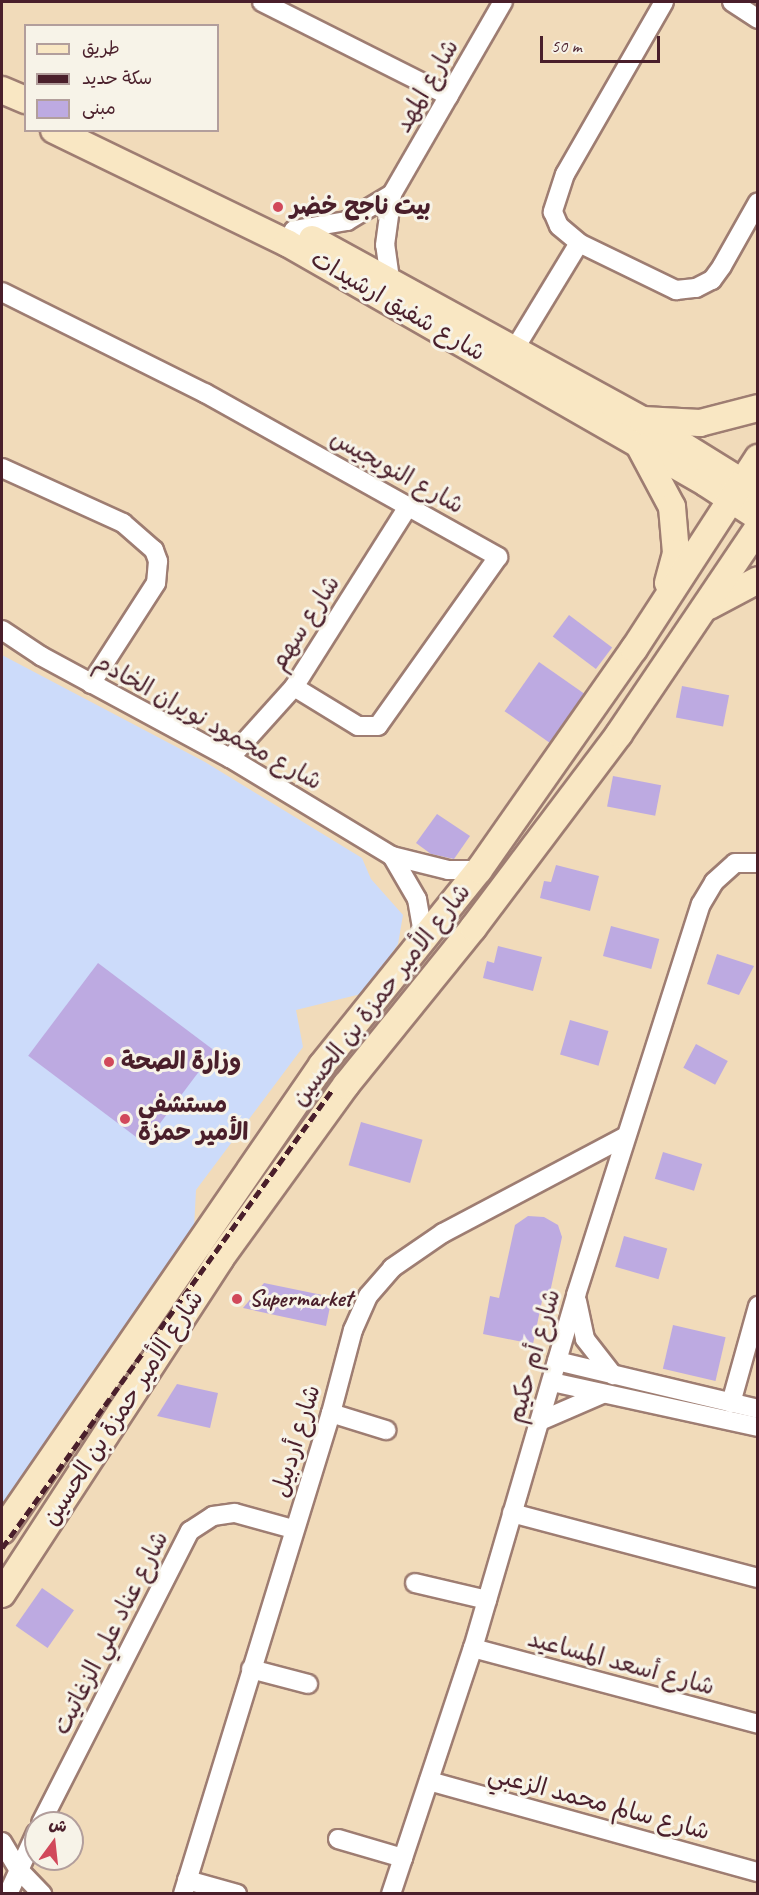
<!DOCTYPE html>
<html>
<head>
<meta charset="utf-8">
<style>
  body { margin:0 }
  #map { position:relative; width:759px; height:1895px; overflow:hidden; background:#f1dbba; font-family:Caveat,"Playpen Sans Arabic",sans-serif }
  div>[style] { position:absolute }
  [style*='--x'] { left:calc(var(--x)*1px); top:calc(var(--y)*1px); width:calc(var(--w)*1px); rotate:calc(var(--a)*1deg) }
  .built>* { inset:0; background:#ccdbfa }
  .building>* { inset:0; background:#bdaae1; transform-origin:0 0 }
  .roads { filter:drop-shadow(2px 0 #9e7d72) drop-shadow(-2px 0 #9e7d72) drop-shadow(0 2px #9e7d72) drop-shadow(0 -2px #9e7d72) }
  .street>* { height:18px; margin:-9px; padding:0 9px; transform-origin:9px; border-radius:9px; background:#fff }
  .secondary>* { height:26px; margin:-13px; padding:0 13px; transform-origin:13px; border-radius:13px; background:#f9e7c3 }
  .rail>* { height:4.5px; margin-top:-2.25px; transform-origin:0; background:repeating-linear-gradient(90deg,#4a1f2b 0 9px,transparent 0 13.5px) }
  .dots>* { width:16px; height:16px; translate:-50% -50%; box-sizing:border-box; border:3px solid #f7f3e8; border-radius:50% }
  span { translate:-50% -50%; white-space:nowrap; text-align:center; line-height:1.15; -webkit-text-stroke:6px #f7f3e8; paint-order:stroke }
  .street-label { font-size:24px; color:#4a1f2b }
  .poi-label { font-size:24px; color:#4a1f2b; font-weight:700 }
  .left { translate:0 -50%; text-align:left }
  .frame { position:absolute; inset:0; border:3px solid #4a1f2b; pointer-events:none }
  .legend { position:absolute; left:24px; top:24px; width:195px; height:108px; box-sizing:border-box; background:#f7f3e8; border:2px solid #b29e9c; margin:0; padding:8px 10px; list-style:none; font-size:18px; color:#4a1f2b }
  .legend li { display:flex; align-items:center; gap:12px; height:30px }
  .legend b { width:30px; border:2px solid #b29e9c }
  .north { position:absolute; left:24px; top:1811px; width:60px; height:60px; box-sizing:border-box; background:#f7f3e8; border:2px solid #b29e9c; border-radius:50%; rotate:15deg; font-size:16px; font-weight:700; line-height:24px; text-align:center; color:#4a1f2b }
  .north::after { content:''; display:block; margin:auto; width:21px; height:27px; background:#d1495b; clip-path:polygon(50% 0,100% 100%,50% 72%,0 100%) }
  .scale { position:absolute; left:540px; top:36px; width:120px; height:27px; box-sizing:border-box; border:3px solid #4a1f2b; border-top:0; padding-left:8px; font-size:18px; line-height:21px; white-space:nowrap; color:#4a1f2b; -webkit-text-stroke:4px #f7f3e8; paint-order:stroke }
</style>
</head>
<body>
<div id="map">
  <div class="built">
    <div style="clip-path:polygon(2px 655px,205px 762px,362px 858px,371px 879px,403px 915px,398px 944px,365px 993px,296px 1010px,303px 1047px,196px 1190px,194px 1229px,2px 1506px)"></div>
  </div>
  <div class="building">
    <div style="left:569px;top:615px;width:54px;height:27px;rotate:37deg"></div>
    <div style="left:539px;top:662px;width:55px;height:60px;rotate:35deg"></div>
    <div style="left:682px;top:686px;width:48px;height:32px;rotate:11deg"></div>
    <div style="left:613px;top:776px;width:49px;height:31px;rotate:11deg"></div>
    <div style="clip-path:polygon(437px 814px,470px 836px,454px 859px,431px 854px,416px 843px)"></div>
    <div style="clip-path:polygon(556px 865px,599px 876px,590px 911px,540px 898px,544px 881px,551px 882px)"></div>
    <div style="left:611px;top:926px;width:50px;height:31px;rotate:15deg"></div>
    <div style="clip-path:polygon(498px 946px,542px 957px,533px 991px,483px 978px,487px 961px,494px 963px)"></div>
    <div style="clip-path:polygon(717px 954px,754px 966px,739px 995px,707px 984px)"></div>
    <div style="left:98px;top:963px;width:146px;height:116px;rotate:37deg"></div>
    <div style="left:570px;top:1020px;width:40px;height:36px;rotate:16deg"></div>
    <div style="left:696px;top:1044px;width:36px;height:27px;rotate:28deg"></div>
    <div style="left:361px;top:1122px;width:64px;height:45px;rotate:16deg"></div>
    <div style="left:663px;top:1152px;width:41px;height:28px;rotate:17deg"></div>
    <div style="clip-path:polygon(528px 1216px,544px 1217px,558px 1225px,562px 1237px,549px 1297px,543px 1296px,533px 1344px,483px 1334px,490px 1296px,499px 1298px,515px 1225px)"></div>
    <div style="left:624px;top:1236px;width:45px;height:32px;rotate:16deg"></div>
    <div style="clip-path:polygon(264px 1283px,332px 1297px,326px 1326px,243px 1308px)"></div>
    <div style="left:673px;top:1325px;width:54px;height:45px;rotate:13deg"></div>
    <div style="clip-path:polygon(177px 1384px,218px 1393px,210px 1428px,157px 1416px)"></div>
    <div style="left:42px;top:1588px;width:39px;height:46px;rotate:35deg"></div>
  </div>
  <div class="roads">
    <div class="street">
      <div style="--x:262;--y:2;--w:209;--a:26.7"></div>
      <div style="--x:664;--y:2;--w:198;--a:119.9"></div>
      <div style="--x:565;--y:174;--w:40;--a:108"></div>
      <div style="--x:553;--y:212;--w:15;--a:67"></div>
      <div style="--x:559;--y:226;--w:26;--a:40"></div>
      <div style="--x:579;--y:243;--w:108;--a:25.9"></div>
      <div style="--x:676;--y:290;--w:20;--a:-6"></div>
      <div style="--x:696;--y:288;--w:18;--a:-27"></div>
      <div style="--x:712;--y:280;--w:17;--a:-54"></div>
      <div style="--x:722;--y:266;--w:73;--a:-60.6"></div>
      <div style="--x:732;--y:2;--w:31;--a:33"></div>
      <div style="--x:287;--y:243;--w:15;--a:-62"></div>
      <div style="--x:294;--y:230;--w:54;--a:-9.6"></div>
      <div style="--x:347;--y:221;--w:52;--a:-31"></div>
      <div style="--x:390;--y:279;--w:34;--a:-98"></div>
      <div style="--x:385;--y:245;--w:51;--a:-82.2"></div>
      <div style="--x:392;--y:194;--w:222;--a:-60"></div>
      <div style="--x:2;--y:292;--w:227;--a:26.5"></div>
      <div style="--x:205;--y:393;--w:336;--a:29.2"></div>
      <div style="--x:498;--y:557;--w:207;--a:125.4"></div>
      <div style="--x:378;--y:726;--w:20;--a:180"></div>
      <div style="--x:358;--y:726;--w:75;--a:-148.6"></div>
      <div style="--x:514;--y:350;--w:125;--a:-58.7"></div>
      <div style="--x:2;--y:468;--w:133;--a:24.4"></div>
      <div style="--x:123;--y:523;--w:41;--a:41.1"></div>
      <div style="--x:154;--y:550;--w:12;--a:70"></div>
      <div style="--x:158;--y:561;--w:22;--a:95"></div>
      <div style="--x:156;--y:583;--w:120;--a:122.8"></div>
      <div style="--x:2;--y:630;--w:47;--a:33.7"></div>
      <div style="--x:41;--y:656;--w:215;--a:28.4"></div>
      <div style="--x:230;--y:758;--w:189;--a:31.2"></div>
      <div style="--x:392;--y:856;--w:58;--a:14"></div>
      <div style="--x:448;--y:870;--w:31;--a:0"></div>
      <div style="--x:230;--y:758;--w:96;--a:-48"></div>
      <div style="--x:294;--y:687;--w:215;--a:-57.7"></div>
      <div style="--x:392;--y:856;--w:50;--a:59.8"></div>
      <div style="--x:417;--y:899;--w:41;--a:80.1"></div>
      <div style="--x:577;--y:1301;--w:39;--a:78"></div>
      <div style="--x:585;--y:1339;--w:46;--a:52.1"></div>
      <div style="--x:557;--y:1361;--w:207;--a:13.4"></div>
      <div style="--x:552;--y:1382;--w:211;--a:12.3"></div>
      <div style="--x:731;--y:1403;--w:101;--a:-74.4"></div>
      <div style="--x:331;--y:1413;--w:58;--a:17.2"></div>
      <div style="--x:540;--y:1421;--w:68;--a:-23.5"></div>
      <div style="--x:512;--y:1513;--w:254;--a:14.8"></div>
      <div style="--x:415;--y:1583;--w:74;--a:13.3"></div>
      <div style="--x:473;--y:1648;--w:295;--a:14.9"></div>
      <div style="--x:251;--y:1669;--w:59;--a:14.7"></div>
      <div style="--x:429;--y:1781;--w:341;--a:15.5"></div>
      <div style="--x:41;--y:1823;--w:328;--a:-63"></div>
      <div style="--x:190;--y:1531;--w:27;--a:-33"></div>
      <div style="--x:213;--y:1516;--w:22;--a:-8"></div>
      <div style="--x:235;--y:1513;--w:60;--a:15.4"></div>
      <div style="--x:338;--y:1839;--w:68;--a:16.3"></div>
      <div style="--x:2;--y:1842;--w:31;--a:59"></div>
      <div style="--x:18;--y:1869;--w:35;--a:46"></div>
      <div style="--x:187;--y:1880;--w:52;--a:15.6"></div>
      <div style="--x:8;--y:1894;--w:67;--a:-65.3"></div>
      <div style="--x:183;--y:1894;--w:503;--a:-72.9"></div>
      <div style="--x:331;--y:1413;--w:86;--a:-75.2"></div>
      <div style="--x:353;--y:1330;--w:37;--a:-66"></div>
      <div style="--x:368;--y:1296;--w:37;--a:-49"></div>
      <div style="--x:392;--y:1268;--w:62;--a:-34.5"></div>
      <div style="--x:443;--y:1233;--w:207;--a:-27.9"></div>
      <div style="--x:391;--y:1894;--w:259;--a:-71.6"></div>
      <div style="--x:473;--y:1648;--w:368;--a:-73.7"></div>
      <div style="--x:576;--y:1295;--w:410;--a:-72.3"></div>
      <div style="--x:701;--y:904;--w:26;--a:-59"></div>
      <div style="--x:714;--y:882;--w:28;--a:-42"></div>
      <div style="--x:735;--y:863;--w:23;--a:0"></div>
    </div>
    <div class="secondary">
      <div style="--x:2;--y:90;--w:26;--a:23"></div>
      <div style="--x:54;--y:130;--w:259;--a:25.9"></div>
      <div style="--x:287;--y:243;--w:483;--a:29.8"></div>
      <div style="--x:706;--y:483;--w:62;--a:33.2"></div>
      <div style="--x:312;--y:239;--w:376;--a:28.7"></div>
      <div style="--x:642;--y:420;--w:137;--a:31.8"></div>
      <div style="--x:643;--y:420;--w:57;--a:3"></div>
      <div style="--x:700;--y:423;--w:60;--a:-14.5"></div>
      <div style="--x:640;--y:447;--w:68;--a:61.9"></div>
      <div style="--x:672;--y:507;--w:46;--a:85"></div>
      <div style="--x:676;--y:553;--w:31;--a:105"></div>
      <div style="--x:709;--y:606;--w:55;--a:-28"></div>
      <div style="--x:2;--y:1531;--w:565;--a:-55.52"></div>
      <div style="--x:322;--y:1065;--w:250;--a:-51.2"></div>
      <div style="--x:479;--y:870;--w:270;--a:-55"></div>
      <div style="--x:634;--y:649;--w:228;--a:-57"></div>
      <div style="--x:2;--y:1594;--w:400;--a:-56.9"></div>
      <div style="--x:220;--y:1259;--w:215;--a:-54.1"></div>
      <div style="--x:346;--y:1085;--w:202;--a:-51"></div>
      <div style="--x:473;--y:928;--w:243;--a:-53"></div>
      <div style="--x:619;--y:734;--w:249;--a:-56"></div>
    </div>
  </div>
  <div class="rail">
    <div style="--x:2;--y:1548;--w:565;--a:-54.23"></div>
  </div>
  <div class="dots">
    <div style="left:278px;top:207px;background:#d1495b"></div>
    <div style="left:109px;top:1062px;background:#d1495b"></div>
    <div style="left:125px;top:1119px;background:#d1495b"></div>
    <div style="left:237px;top:1299px;background:#d1495b"></div>
  </div>
  <div class="street-label">
    <span style="left:427px;top:86px;rotate:-60deg">شارع المهد</span>
    <span style="left:398px;top:306px;rotate:30deg">شارع شفيق ارشيدات</span>
    <span style="left:397px;top:472px;rotate:29deg">شارع النويجيس</span>
    <span style="left:305px;top:623px;rotate:-57deg">شارع سهم</span>
    <span style="left:208px;top:722px;rotate:29deg">شارع محمود نويران الخادم</span>
    <span style="left:381px;top:995px;rotate:-52deg">شارع الأمير حمزة بن الحسين</span>
    <span style="left:534px;top:1356px;rotate:-74deg">شارع أم حكيم</span>
    <span style="left:123px;top:1408px;rotate:-57deg">شارع الأمير حمزة بن الحسين</span>
    <span style="left:296px;top:1441px;rotate:-73deg">شارع أردبيل</span>
    <span style="left:111px;top:1633px;rotate:-63deg">شارع عناد علي الزغاتيت</span>
    <span style="left:621px;top:1663px;rotate:15deg">شارع أسعد المساعيد</span>
    <span style="left:599px;top:1803px;rotate:15deg">شارع سالم محمد الزعبي</span>
  </div>
  <div class="poi-label">
    <span class="left" style="left:290px;top:207px">بيت ناجح خضر</span>
    <span class="left" style="left:121px;top:1062px">وزارة الصحة</span>
    <span class="left" style="left:138px;top:1119px">مستشفى<br>الأمير حمزة</span>
    <span class="left" style="left:249px;top:1299px">Supermarket</span>
  </div>
  <div class="frame"></div>
  <ul class="legend">
  <li><b style="height:8px;background:#f9e7c3"></b>طريق</li>
  <li><b style="height:8px;background:#4a1f2b"></b>سكة حديد</li>
  <li><b style="height:16px;background:#bdaae1"></b>مبنى</li>
  </ul>
  <div class="north">ش</div>
  <div class="scale">50 m</div>
</div>
</body>
</html>
